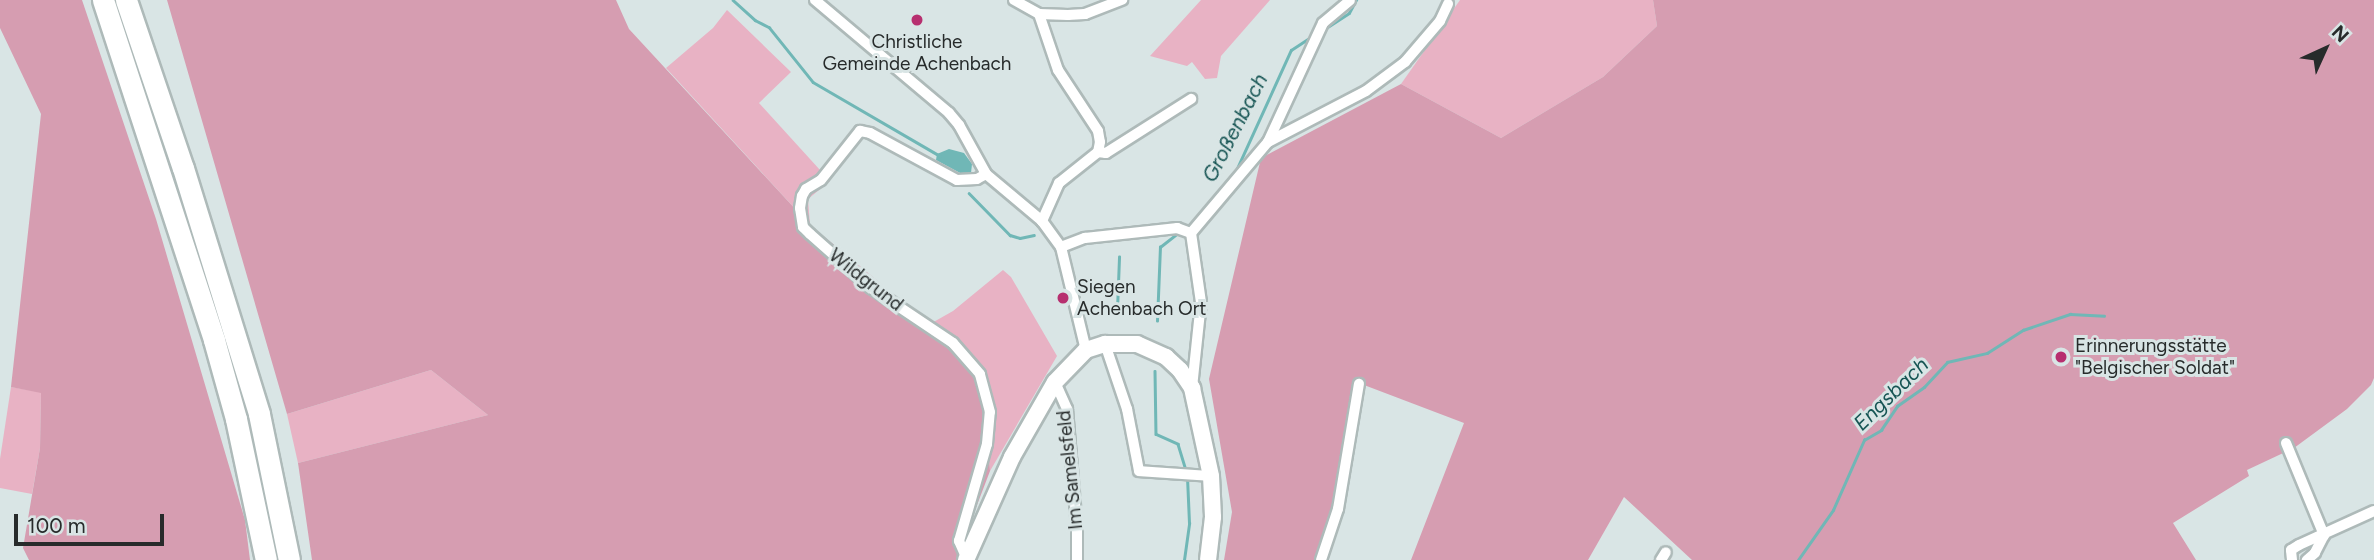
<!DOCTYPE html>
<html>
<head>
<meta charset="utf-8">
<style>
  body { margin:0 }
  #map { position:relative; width:2374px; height:560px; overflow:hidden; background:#d9e5e5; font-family:Figtree,sans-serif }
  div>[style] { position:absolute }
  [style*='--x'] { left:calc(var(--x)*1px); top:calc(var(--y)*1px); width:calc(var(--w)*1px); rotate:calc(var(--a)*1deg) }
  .green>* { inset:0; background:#e8b2c4 }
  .forest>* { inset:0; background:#d69db1 }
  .water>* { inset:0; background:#70b7b6 }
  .stream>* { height:2.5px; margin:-1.25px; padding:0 1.25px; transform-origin:1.25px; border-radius:1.25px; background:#70b7b6 }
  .roads { filter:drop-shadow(2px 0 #aebab9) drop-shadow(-2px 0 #aebab9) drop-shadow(0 2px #aebab9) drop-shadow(0 -2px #aebab9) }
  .street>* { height:10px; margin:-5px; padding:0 5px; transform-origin:5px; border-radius:5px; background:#fff }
  .secondary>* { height:16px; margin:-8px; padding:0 8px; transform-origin:8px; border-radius:8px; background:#fff }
  .highway>* { height:21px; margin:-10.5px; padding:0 10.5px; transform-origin:10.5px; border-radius:10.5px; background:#fff }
  .dots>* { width:19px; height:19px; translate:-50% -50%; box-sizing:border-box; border:4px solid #d9e5e5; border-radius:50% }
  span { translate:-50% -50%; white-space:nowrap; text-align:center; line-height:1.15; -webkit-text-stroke:6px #d9e5e5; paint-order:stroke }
  .poi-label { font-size:19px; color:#272b2b }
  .left { translate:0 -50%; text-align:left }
  .street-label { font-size:19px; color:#272b2b }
  .water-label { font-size:21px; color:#175554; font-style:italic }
  .north { position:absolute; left:2290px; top:14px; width:70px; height:70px; -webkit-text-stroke:5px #d9e5e5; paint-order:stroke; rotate:45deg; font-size:19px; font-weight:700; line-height:28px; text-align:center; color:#272b2b }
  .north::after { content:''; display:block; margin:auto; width:24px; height:32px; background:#272b2b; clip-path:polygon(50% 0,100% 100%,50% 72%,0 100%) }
  .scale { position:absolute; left:14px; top:514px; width:150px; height:32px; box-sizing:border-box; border:4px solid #272b2b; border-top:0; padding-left:9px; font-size:21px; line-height:24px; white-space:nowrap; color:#272b2b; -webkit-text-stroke:5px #d9e5e5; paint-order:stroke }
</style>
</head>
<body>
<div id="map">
  <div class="green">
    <div style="clip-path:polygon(1201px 0,1270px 0,1221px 56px,1217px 78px,1205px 79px,1192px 62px,1187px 66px,1150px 56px)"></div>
    <div style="clip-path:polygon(1460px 0,1653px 0,1657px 26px,1603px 77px,1501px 138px,1401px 84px)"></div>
    <div style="clip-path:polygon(727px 10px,791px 72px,759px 103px,830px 181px,808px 199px,810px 225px,666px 68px,713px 28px)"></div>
    <div style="clip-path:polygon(1003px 270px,1011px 277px,1057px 356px,990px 471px,982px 367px,930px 324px,953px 311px)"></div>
    <div style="clip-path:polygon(431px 370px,488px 415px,298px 463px,287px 414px)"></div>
    <div style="clip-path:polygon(11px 387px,41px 392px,40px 448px,32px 494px,0 488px,0 459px)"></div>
  </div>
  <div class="forest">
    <div style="clip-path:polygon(0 0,82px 0,156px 219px,245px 520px,250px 560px,29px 560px,23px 548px,40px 448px,41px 393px,11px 387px,41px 114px,0 28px)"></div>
    <div style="clip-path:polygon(167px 0,616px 0,629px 29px,810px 225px,982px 367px,990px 471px,956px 560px,312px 560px,298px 463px,488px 415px,431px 370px,287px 414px)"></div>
    <div style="clip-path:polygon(1653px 0,2374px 0,2374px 378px,2371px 385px,2347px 409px,2294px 448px,2247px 470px,2249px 476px,2173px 523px,2196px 560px,1692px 560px,1624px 497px,1588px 560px,1411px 560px,1464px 423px,1364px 385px,1322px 560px,1224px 560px,1232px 512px,1209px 379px,1261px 158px,1401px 84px,1501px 138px,1603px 77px,1657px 26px)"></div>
  </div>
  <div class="water">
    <div style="clip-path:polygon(949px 149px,964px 153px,972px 164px,971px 173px,962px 174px,936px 160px,937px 154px)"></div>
  </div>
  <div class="stream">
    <div style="--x:733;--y:0;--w:30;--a:42"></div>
    <div style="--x:755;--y:20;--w:16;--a:27"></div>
    <div style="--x:769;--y:27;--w:70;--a:51.3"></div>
    <div style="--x:813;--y:82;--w:147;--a:30.2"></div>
    <div style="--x:1326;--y:28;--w:27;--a:-33"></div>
    <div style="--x:1349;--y:13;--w:15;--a:-62"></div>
    <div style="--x:1234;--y:175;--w:137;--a:-65.5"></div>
    <div style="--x:1291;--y:50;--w:24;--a:-33"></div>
    <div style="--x:969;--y:193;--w:59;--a:45.7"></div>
    <div style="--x:1010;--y:235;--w:10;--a:17"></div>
    <div style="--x:1020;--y:238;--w:14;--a:-12"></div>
    <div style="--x:1185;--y:228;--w:18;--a:-38"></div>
    <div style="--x:1117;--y:310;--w:53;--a:-87.8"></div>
    <div style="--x:1157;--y:321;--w:74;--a:-87.7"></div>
    <div style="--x:1160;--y:247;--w:24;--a:-38"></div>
    <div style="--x:1155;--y:371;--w:63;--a:89.1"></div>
    <div style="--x:1156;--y:434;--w:24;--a:24"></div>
    <div style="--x:1178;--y:444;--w:27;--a:73"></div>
    <div style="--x:1184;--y:560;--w:37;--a:-82"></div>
    <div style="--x:1189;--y:523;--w:46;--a:-92.5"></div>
    <div style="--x:1798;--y:560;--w:61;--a:-55"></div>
    <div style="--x:1833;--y:510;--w:77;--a:-66.1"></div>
    <div style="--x:1864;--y:440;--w:20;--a:-30"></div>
    <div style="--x:1881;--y:430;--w:29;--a:-56"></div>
    <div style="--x:1897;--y:406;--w:33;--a:-35"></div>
    <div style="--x:1924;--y:387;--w:34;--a:-47"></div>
    <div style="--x:1947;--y:362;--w:41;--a:-12.7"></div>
    <div style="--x:1987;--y:353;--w:43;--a:-32.6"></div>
    <div style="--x:2023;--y:330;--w:50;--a:-18.8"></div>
    <div style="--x:2070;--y:314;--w:34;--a:3"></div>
  </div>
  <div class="roads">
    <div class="street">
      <div style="--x:815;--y:0;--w:175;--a:40.1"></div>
      <div style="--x:949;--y:113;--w:16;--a:50"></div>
      <div style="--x:959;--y:125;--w:56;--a:61.1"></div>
      <div style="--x:986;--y:174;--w:73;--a:40"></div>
      <div style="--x:1042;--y:221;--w:32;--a:54"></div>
      <div style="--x:1061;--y:247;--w:106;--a:76.4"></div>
      <div style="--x:1014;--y:0;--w:29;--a:29"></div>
      <div style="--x:1039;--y:14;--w:29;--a:2"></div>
      <div style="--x:1068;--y:15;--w:17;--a:-3"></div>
      <div style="--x:1085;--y:14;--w:40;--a:-21"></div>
      <div style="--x:1039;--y:14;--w:59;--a:71.3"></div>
      <div style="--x:1058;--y:70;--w:73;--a:56.7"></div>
      <div style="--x:1098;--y:131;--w:11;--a:80"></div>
      <div style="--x:1100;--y:142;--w:10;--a:101"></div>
      <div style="--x:1098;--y:152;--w:50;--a:141.5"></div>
      <div style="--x:1059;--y:183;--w:42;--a:114.1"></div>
      <div style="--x:1268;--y:142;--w:110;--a:-27.5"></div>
      <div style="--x:1366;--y:91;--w:49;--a:-36.6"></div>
      <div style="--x:1405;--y:62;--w:54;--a:-49.5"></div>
      <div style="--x:1440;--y:21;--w:19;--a:-65"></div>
      <div style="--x:1098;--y:152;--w:8;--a:7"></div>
      <div style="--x:1106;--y:153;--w:101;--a:-32.4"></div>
      <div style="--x:1191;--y:233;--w:119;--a:-49.8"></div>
      <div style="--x:1268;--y:142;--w:131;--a:-65.2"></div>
      <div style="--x:1323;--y:23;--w:35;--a:-40"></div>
      <div style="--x:1191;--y:233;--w:70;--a:81.8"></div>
      <div style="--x:1201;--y:302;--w:86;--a:96"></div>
      <div style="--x:1061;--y:247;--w:26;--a:-21"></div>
      <div style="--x:1085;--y:238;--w:93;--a:-6.2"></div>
      <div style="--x:1177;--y:228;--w:15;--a:20"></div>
      <div style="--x:1105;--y:344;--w:69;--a:71.3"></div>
      <div style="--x:1127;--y:409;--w:63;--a:79"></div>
      <div style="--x:1139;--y:471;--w:72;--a:4"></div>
      <div style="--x:1055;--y:382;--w:30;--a:66"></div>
      <div style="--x:1067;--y:409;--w:120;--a:85.2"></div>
      <div style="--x:1077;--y:529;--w:31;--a:90"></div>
      <div style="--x:2286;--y:443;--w:100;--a:67.6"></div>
      <div style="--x:2324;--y:535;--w:20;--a:117"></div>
      <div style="--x:2315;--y:553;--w:11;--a:139"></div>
      <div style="--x:967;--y:559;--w:20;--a:-114"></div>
      <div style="--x:959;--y:541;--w:101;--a:-73.9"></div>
      <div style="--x:987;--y:444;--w:32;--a:-85"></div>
      <div style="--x:990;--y:412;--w:39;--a:-105"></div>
      <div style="--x:980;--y:374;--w:41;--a:-131.1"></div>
      <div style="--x:953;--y:343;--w:99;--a:-146.1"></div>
      <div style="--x:871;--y:288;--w:81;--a:-138.5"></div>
      <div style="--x:810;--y:234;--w:10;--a:-135"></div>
      <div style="--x:803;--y:227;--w:19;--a:-99"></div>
      <div style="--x:800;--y:208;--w:12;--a:-81"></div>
      <div style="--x:802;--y:196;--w:8;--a:-60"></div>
      <div style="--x:806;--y:189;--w:17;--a:-31"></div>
      <div style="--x:821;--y:180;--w:63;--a:-51.5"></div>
      <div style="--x:860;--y:131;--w:10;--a:11"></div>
      <div style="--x:870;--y:133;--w:99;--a:28.4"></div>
      <div style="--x:957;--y:180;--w:20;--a:-3"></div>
      <div style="--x:977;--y:179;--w:10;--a:-29"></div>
      <div style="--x:1321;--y:560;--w:54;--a:-71.6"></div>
      <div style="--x:1338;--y:509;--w:127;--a:-80.5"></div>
      <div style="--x:1661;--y:560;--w:9;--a:-58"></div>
      <div style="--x:2292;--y:560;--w:10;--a:-96"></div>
      <div style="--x:2291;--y:550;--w:9;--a:-32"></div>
      <div style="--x:2299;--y:545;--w:82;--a:-24.4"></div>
    </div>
    <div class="secondary">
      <div style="--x:966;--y:560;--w:113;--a:-65.9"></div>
      <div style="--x:1012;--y:457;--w:86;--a:-60.2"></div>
      <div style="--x:1055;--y:382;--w:45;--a:-45.9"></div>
      <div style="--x:1086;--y:350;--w:20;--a:-18"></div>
      <div style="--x:1105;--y:344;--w:32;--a:0"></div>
      <div style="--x:1137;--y:344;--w:32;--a:24"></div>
      <div style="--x:1166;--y:357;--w:19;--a:43"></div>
      <div style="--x:1180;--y:370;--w:22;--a:56"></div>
      <div style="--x:1192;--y:388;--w:90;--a:77.8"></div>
      <div style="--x:1211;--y:476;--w:41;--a:87.2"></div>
      <div style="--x:1213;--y:517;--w:43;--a:96.6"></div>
    </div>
    <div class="highway">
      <div style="--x:103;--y:0;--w:358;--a:71.9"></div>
      <div style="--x:214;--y:340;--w:82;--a:74.4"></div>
      <div style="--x:236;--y:419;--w:144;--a:78"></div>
      <div style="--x:126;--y:0;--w:177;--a:71.3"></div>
      <div style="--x:183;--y:168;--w:257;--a:72.8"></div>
      <div style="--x:259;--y:414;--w:149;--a:78.4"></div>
    </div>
  </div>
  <div class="dots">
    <div style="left:917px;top:20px;background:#b72f6f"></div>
    <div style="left:1063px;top:298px;background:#b72f6f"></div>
    <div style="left:2061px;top:357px;background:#b72f6f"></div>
  </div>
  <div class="poi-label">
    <span style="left:917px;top:53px">Christliche<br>Gemeinde Achenbach</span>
    <span class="left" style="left:1077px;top:298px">Siegen<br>Achenbach Ort</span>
    <span class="left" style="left:2075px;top:357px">Erinnerungsstätte<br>"Belgischer Soldat"</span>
  </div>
  <div class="street-label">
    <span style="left:866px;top:280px;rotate:38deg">Wildgrund</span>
    <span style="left:1070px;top:470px;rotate:-96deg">Im Samelsfeld</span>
  </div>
  <div class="water-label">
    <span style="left:1235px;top:128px;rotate:-63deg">Großenbach</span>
    <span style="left:1891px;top:394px;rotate:-44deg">Engsbach</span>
  </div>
  <div class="north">N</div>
  <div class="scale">100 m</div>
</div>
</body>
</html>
